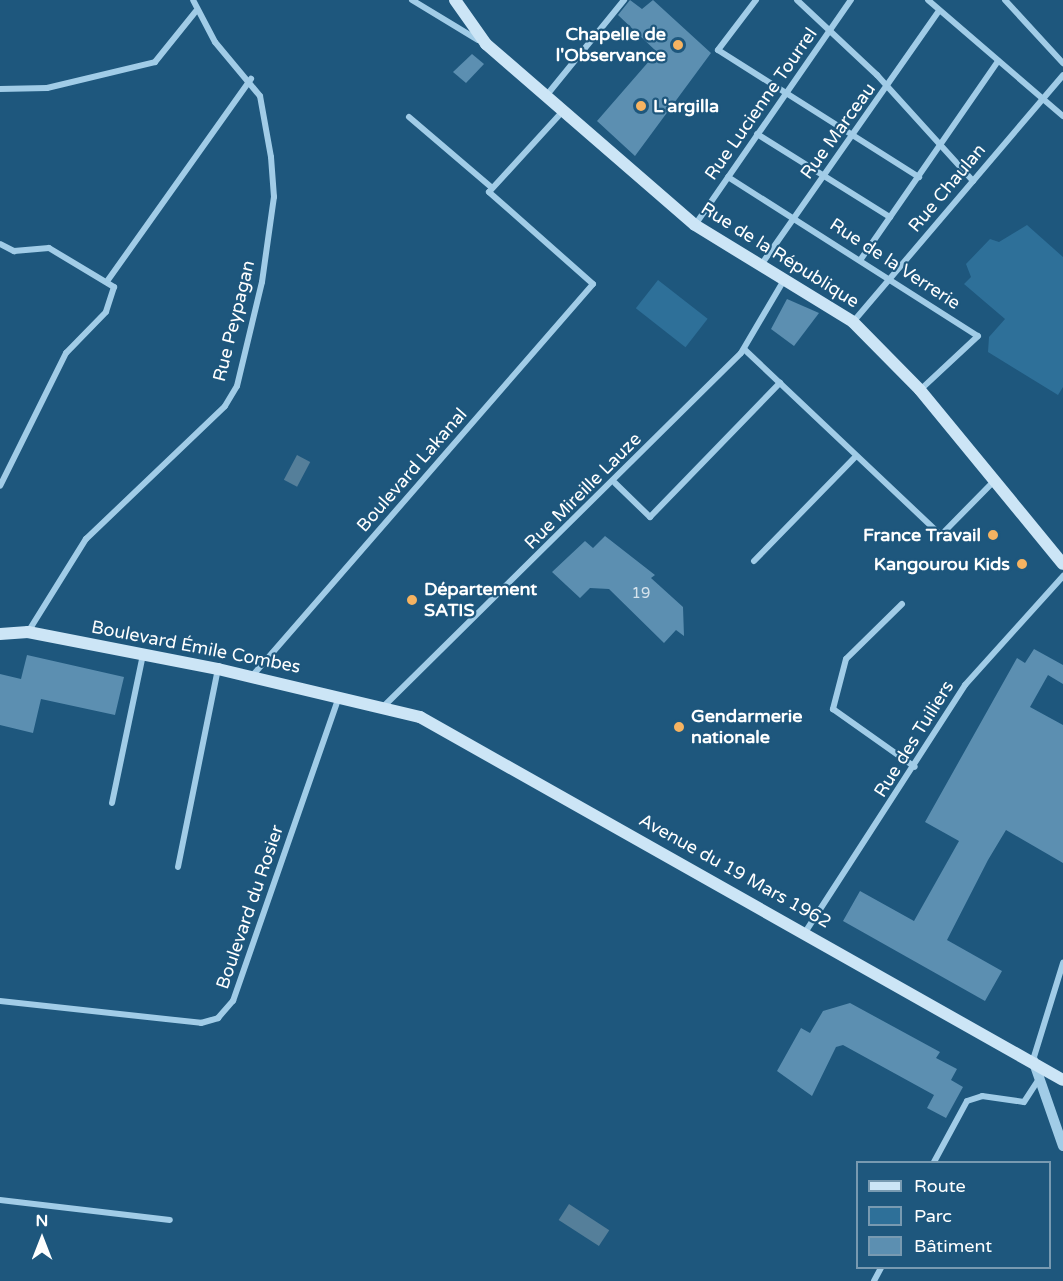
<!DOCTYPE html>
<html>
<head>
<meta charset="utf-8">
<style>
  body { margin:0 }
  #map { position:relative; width:1063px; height:1281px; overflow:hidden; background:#1e577d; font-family:"Varela Round",sans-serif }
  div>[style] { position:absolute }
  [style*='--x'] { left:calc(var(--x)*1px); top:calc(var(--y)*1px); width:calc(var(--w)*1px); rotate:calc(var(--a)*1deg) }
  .green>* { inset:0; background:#2e7099; transform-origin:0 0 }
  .water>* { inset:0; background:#557f9a; transform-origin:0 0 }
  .building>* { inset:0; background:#5c8fb1 }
  .minor>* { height:6px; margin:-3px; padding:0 3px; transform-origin:3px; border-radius:3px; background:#a1cce7 }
  .tertiary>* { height:10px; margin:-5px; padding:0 5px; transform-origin:5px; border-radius:5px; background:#a1cce7 }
  .secondary>* { height:12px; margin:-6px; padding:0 6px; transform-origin:6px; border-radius:6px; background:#cce5f6 }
  .dots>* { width:16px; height:16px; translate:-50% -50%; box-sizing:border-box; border:3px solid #1e577d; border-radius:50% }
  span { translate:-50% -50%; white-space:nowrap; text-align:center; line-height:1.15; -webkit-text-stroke:4.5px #1e577d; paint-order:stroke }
  .number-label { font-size:15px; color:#d6e3ec }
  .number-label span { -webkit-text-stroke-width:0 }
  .poi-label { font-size:18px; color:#fff; font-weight:700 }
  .right { translate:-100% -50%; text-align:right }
  .left { translate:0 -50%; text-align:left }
  .street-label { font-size:18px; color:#fff }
  .legend { position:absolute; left:856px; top:1161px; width:195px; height:108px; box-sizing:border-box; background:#1e577d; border:2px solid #789ab1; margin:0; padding:8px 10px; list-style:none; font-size:18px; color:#fff }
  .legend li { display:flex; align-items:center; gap:12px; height:30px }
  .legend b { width:30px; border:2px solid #789ab1 }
  .north { position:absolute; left:12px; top:1209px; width:60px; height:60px; -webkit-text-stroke:4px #1e577d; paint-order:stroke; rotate:0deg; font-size:16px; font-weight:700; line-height:24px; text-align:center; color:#fff }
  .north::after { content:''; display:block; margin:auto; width:21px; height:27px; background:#fff; clip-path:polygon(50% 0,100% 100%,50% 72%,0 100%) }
</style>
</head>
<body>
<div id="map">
  <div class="green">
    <div style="clip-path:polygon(1027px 225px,1063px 257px,1063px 387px,1058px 395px,988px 352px,989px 337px,1005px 319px,964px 284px,971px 277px,966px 264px,990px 239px,999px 242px)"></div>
    <div style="left:658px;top:280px;width:63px;height:36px;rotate:38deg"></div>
  </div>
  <div class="water">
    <div style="left:297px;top:455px;width:15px;height:28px;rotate:28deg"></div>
    <div style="left:569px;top:1204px;width:48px;height:19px;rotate:33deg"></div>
  </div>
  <div class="building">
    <div style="clip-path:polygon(630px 0,642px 9px,653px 0,711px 53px,635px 156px,597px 121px,657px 52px,618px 15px)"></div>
    <div style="clip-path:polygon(472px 54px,484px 64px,466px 83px,453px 72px)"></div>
    <div style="clip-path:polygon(787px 299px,819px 313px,794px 346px,771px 329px)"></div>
    <div style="clip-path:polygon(605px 536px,655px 575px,651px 578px,683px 607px,684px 636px,676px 630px,664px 643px,609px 589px,590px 588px,580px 598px,552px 572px,585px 541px,593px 548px)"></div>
    <div style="clip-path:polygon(1034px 649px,1063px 665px,1063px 684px,1048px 675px,1030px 707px,1063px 725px,1063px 863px,1006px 830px,988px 860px,947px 940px,1002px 971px,985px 1001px,843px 921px,860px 891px,914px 921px,959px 841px,925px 822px,1017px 658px,1025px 663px)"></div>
    <div style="clip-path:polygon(27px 655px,124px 677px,115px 715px,41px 699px,33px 733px,0 725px,0 674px,21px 679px)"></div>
    <div style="clip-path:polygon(850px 1003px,940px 1052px,936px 1058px,957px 1069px,951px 1080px,963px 1087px,946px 1118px,927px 1108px,934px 1095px,843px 1045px,836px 1047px,812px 1096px,777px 1071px,801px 1028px,810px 1033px,823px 1011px)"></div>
  </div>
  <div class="minor">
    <div style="--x:412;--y:0;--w:77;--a:31.2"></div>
    <div style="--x:756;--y:0;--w:63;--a:127.2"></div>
    <div style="--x:718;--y:50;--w:238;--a:32.3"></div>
    <div style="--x:797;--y:0;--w:110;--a:43.2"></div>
    <div style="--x:877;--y:75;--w:143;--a:47.8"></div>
    <div style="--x:928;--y:0;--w:178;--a:40.7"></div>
    <div style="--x:1005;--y:0;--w:86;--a:47.4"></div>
    <div style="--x:0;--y:89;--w:47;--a:-1.2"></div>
    <div style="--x:47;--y:88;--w:111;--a:-13.5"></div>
    <div style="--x:155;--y:62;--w:65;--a:-51.2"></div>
    <div style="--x:546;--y:96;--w:124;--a:-50.9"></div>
    <div style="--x:409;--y:117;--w:109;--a:40.5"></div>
    <div style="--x:757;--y:134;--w:157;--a:32"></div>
    <div style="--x:728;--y:177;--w:296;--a:32.5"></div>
    <div style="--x:978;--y:336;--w:79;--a:137"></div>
    <div style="--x:695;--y:225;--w:274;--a:-55.3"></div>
    <div style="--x:0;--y:244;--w:16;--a:27"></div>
    <div style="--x:14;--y:251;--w:35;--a:-5"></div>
    <div style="--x:49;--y:248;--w:76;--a:31"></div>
    <div style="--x:114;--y:287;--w:26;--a:108"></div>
    <div style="--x:106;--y:312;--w:57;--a:134.3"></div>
    <div style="--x:66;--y:353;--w:148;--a:116.4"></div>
    <div style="--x:861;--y:259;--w:241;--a:-55.3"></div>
    <div style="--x:761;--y:265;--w:310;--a:-55"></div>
    <div style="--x:108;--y:280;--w:247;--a:-54.6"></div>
    <div style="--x:853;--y:322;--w:324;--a:-49.6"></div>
    <div style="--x:744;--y:349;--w:271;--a:43.4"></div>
    <div style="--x:941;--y:535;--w:77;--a:-45.5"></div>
    <div style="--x:615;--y:483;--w:49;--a:44.2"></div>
    <div style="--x:650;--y:517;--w:187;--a:-45.9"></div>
    <div style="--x:754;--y:561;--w:146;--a:-45.8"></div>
    <div style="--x:902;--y:604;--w:78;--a:135.5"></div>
    <div style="--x:846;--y:659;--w:52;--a:104.6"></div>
    <div style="--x:833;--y:709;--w:100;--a:35.3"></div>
    <div style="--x:28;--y:632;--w:110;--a:-58.1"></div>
    <div style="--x:86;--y:539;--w:192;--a:-43.7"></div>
    <div style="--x:225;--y:406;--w:23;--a:-59"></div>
    <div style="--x:237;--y:386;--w:107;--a:-76.5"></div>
    <div style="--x:262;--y:282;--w:86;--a:-82"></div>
    <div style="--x:274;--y:197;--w:40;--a:-94.3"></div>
    <div style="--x:271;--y:157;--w:62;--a:-100.2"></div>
    <div style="--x:260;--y:96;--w:70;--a:-129.8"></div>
    <div style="--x:215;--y:42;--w:47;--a:-117.6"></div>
    <div style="--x:253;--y:675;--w:518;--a:-48.99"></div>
    <div style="--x:593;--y:284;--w:139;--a:-138.5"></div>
    <div style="--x:489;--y:192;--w:110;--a:-47.6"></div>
    <div style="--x:383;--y:707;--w:503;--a:-44.68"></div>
    <div style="--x:741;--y:353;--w:85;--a:-59.5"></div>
    <div style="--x:112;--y:803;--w:151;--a:-78.2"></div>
    <div style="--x:178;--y:867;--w:202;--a:-78.6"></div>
    <div style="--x:806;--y:931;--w:293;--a:-57.1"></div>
    <div style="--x:965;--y:685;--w:147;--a:-48"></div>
    <div style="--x:0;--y:1001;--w:202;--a:6.2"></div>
    <div style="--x:201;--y:1023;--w:18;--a:-16"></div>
    <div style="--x:218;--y:1018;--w:23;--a:-49"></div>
    <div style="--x:233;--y:1001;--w:322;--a:-70.8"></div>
    <div style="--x:1033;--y:1060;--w:102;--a:-72.8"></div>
    <div style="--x:934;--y:1162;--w:69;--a:-61.6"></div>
    <div style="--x:967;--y:1101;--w:16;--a:-18"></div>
    <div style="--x:982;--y:1096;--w:42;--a:8.1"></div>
    <div style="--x:1024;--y:1102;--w:24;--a:-57"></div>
    <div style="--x:0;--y:1200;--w:171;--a:6.7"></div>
    <div style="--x:874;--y:1281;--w:15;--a:-62"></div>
  </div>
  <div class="tertiary">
    <div style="--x:1033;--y:1060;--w:91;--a:70.8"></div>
  </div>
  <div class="secondary">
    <div style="--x:455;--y:0;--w:54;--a:54.8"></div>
    <div style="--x:486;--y:44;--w:276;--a:40.9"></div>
    <div style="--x:695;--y:225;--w:185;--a:31.5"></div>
    <div style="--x:853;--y:322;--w:95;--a:45.4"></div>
    <div style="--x:920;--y:390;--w:225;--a:50.6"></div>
    <div style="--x:0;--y:634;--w:28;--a:-4"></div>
    <div style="--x:28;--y:632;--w:194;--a:11"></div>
    <div style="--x:218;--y:669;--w:208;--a:13.4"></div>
    <div style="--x:420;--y:717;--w:738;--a:29.45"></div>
  </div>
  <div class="dots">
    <div style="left:678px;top:45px;background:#f6b361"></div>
    <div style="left:641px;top:106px;background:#f6b361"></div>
    <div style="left:993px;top:535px;background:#f6b361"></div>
    <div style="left:1022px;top:564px;background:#f6b361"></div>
    <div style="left:412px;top:600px;background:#f6b361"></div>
    <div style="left:679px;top:727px;background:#f6b361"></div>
  </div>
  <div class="number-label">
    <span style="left:641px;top:594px">19</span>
  </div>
  <div class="poi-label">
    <span class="right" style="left:666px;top:45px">Chapelle de<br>l'Observance</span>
    <span class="left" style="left:653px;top:106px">L'argilla</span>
    <span class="right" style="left:981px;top:535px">France Travail</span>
    <span class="right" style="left:1010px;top:564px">Kangourou Kids</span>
    <span class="left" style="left:424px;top:600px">Département<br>SATIS</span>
    <span class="left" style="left:691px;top:727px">Gendarmerie<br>nationale</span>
  </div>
  <div class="street-label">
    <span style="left:761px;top:104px;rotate:-55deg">Rue Lucienne Tourrel</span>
    <span style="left:838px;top:131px;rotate:-54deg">Rue Marceau</span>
    <span style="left:947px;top:188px;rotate:-50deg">Rue Chaulan</span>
    <span style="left:780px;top:255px;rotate:32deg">Rue de la République</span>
    <span style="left:895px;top:264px;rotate:33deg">Rue de la Verrerie</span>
    <span style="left:234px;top:321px;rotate:-76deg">Rue Peypagan</span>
    <span style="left:412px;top:470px;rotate:-49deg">Boulevard Lakanal</span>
    <span style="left:583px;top:491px;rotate:-45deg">Rue Mireille Lauze</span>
    <span style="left:196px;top:647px;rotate:11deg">Boulevard Émile Combes</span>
    <span style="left:914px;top:739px;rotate:-58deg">Rue des Tuiliers</span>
    <span style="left:735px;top:871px;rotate:29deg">Avenue du 19 Mars 1962</span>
    <span style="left:250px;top:907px;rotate:-71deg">Boulevard du Rosier</span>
  </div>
  <ul class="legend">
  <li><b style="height:8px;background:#cce5f6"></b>Route</li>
  <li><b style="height:16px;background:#2e7099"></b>Parc</li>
  <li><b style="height:16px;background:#5c8fb1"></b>Bâtiment</li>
  </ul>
  <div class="north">N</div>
</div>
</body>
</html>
